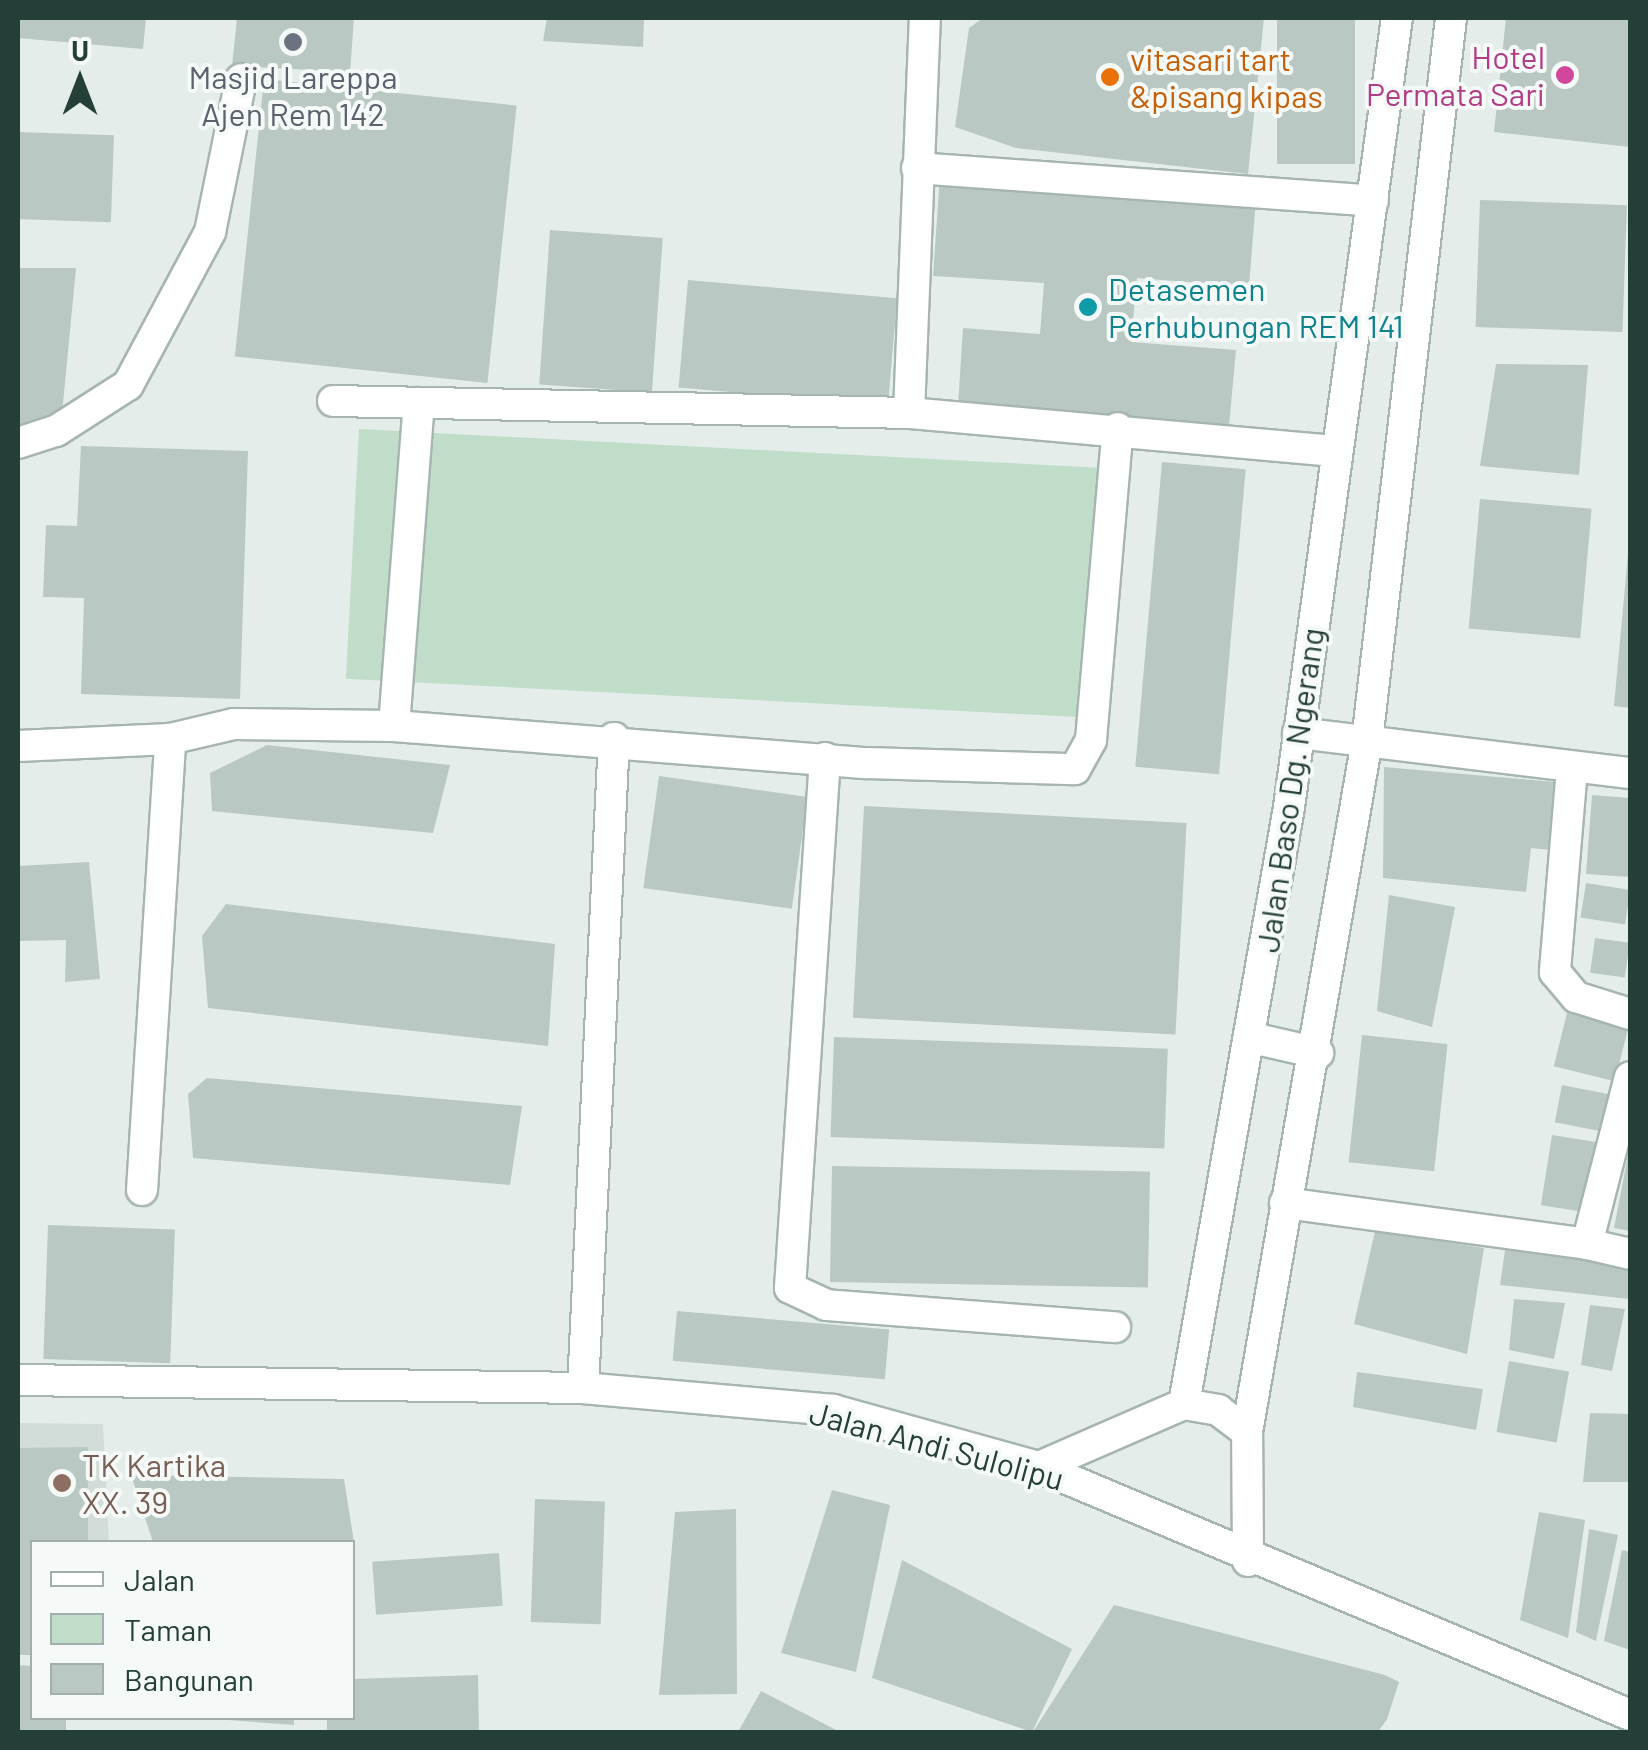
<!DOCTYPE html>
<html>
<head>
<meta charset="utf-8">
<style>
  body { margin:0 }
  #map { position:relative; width:1648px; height:1750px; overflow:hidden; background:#e4edea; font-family:Barlow,sans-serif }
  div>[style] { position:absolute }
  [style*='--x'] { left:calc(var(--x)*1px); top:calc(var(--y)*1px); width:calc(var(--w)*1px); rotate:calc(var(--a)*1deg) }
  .built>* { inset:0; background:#d2ddd9 }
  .green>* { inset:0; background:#bfddc8; transform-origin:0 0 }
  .building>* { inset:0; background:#bac8c3; transform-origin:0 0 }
  .roads { filter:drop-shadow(2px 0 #a7b5b1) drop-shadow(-2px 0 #a7b5b1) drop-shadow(0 2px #a7b5b1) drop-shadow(0 -2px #a7b5b1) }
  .minor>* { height:30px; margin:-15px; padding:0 15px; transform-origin:15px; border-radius:15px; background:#fff }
  .dots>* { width:28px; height:28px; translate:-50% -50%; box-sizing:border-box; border:5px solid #f5f9f7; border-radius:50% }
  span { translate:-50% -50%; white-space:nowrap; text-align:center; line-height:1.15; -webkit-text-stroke:8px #f5f9f7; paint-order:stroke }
  .hotel-label { font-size:32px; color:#b23c85 }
  .right { translate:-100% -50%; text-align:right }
  .food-label { font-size:32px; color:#c56008 }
  .left { translate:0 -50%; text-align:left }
  .worship-label { font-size:32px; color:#5b616d }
  .culture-label { font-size:32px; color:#0d838f }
  .street-label { font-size:32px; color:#243e38 }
  .education-label { font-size:32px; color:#785e54 }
  .frame { position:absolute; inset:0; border:20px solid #243e38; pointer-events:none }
  .legend { position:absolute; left:30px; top:1540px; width:325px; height:180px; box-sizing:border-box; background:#f5f9f7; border:2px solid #a1aeab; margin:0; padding:12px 18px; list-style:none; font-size:30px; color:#243e38 }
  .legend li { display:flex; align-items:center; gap:20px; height:50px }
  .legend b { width:50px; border:2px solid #a1aeab }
  .north { position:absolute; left:30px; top:30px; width:100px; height:100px; -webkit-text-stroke:8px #f5f9f7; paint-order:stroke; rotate:0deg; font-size:28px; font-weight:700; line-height:40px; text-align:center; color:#243e38 }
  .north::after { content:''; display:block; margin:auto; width:35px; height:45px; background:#243e38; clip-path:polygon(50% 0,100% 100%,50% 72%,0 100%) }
</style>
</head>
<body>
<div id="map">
  <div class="built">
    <div style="clip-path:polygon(18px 1423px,103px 1424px,109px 1542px,32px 1542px,32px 1651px,18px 1651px)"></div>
  </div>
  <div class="green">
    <div style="left:359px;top:429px;width:742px;height:250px;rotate:3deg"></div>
  </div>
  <div class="building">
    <div style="clip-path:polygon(18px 18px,146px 18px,143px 49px,18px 38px)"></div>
    <div style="clip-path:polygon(237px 18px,354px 18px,350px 72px,232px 66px)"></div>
    <div style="clip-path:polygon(547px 18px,644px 18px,643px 47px,543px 41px)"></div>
    <div style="clip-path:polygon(983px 18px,1264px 18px,1248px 174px,1016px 148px,955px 127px,969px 28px)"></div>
    <div style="left:1277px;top:18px;width:78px;height:146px"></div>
    <div style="clip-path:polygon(1506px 18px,1630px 18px,1630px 147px,1494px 132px)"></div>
    <div style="left:264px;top:79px;width:254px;height:279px;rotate:6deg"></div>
    <div style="left:18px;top:132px;width:96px;height:87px;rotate:2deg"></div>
    <div style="clip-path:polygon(940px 175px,1256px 199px,1249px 287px,1137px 278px,1131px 342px,1236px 350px,1229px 426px,958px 406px,963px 328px,1040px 334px,1044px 283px,933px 276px)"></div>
    <div style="left:1480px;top:200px;width:147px;height:127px;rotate:2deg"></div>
    <div style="left:550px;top:230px;width:113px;height:155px;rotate:4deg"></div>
    <div style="clip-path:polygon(18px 268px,76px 268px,61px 424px,18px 425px)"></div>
    <div style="left:688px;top:280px;width:210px;height:108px;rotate:5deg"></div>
    <div style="clip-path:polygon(1496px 364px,1588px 365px,1579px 475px,1480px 466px)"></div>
    <div style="clip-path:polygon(81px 446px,248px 451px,240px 699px,81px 694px,84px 598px,43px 597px,46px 525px,77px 526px)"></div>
    <div style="left:1162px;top:462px;width:84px;height:306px;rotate:5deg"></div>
    <div style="left:1480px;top:499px;width:112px;height:130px;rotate:5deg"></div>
    <div style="clip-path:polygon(1628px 554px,1630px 554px,1630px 708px,1614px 706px)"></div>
    <div style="clip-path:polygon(267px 745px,450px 765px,433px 833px,212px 811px,210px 773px)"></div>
    <div style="clip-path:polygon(1384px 767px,1566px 783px,1560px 851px,1531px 848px,1526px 892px,1383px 878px)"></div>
    <div style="left:659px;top:776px;width:150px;height:113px;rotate:8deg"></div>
    <div style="clip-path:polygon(1592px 795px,1630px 798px,1630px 877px,1586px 874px)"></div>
    <div style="left:864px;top:806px;width:323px;height:212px;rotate:3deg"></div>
    <div style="clip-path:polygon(89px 862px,100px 979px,65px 982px,66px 940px,18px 941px,18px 866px)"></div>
    <div style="left:1586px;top:883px;width:45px;height:35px;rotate:9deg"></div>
    <div style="clip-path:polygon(1389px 895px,1455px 907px,1432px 1027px,1377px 1011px)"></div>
    <div style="clip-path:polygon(226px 904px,555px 944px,548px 1046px,208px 1008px,202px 936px)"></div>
    <div style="left:1595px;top:938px;width:35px;height:35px;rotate:8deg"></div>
    <div style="left:1569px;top:1005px;width:63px;height:63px;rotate:14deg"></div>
    <div style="left:1362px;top:1035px;width:86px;height:128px;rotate:6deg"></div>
    <div style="left:834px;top:1037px;width:334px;height:100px;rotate:2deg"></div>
    <div style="clip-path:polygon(207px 1078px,522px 1106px,510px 1185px,193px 1158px,188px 1094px)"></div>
    <div style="left:1562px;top:1085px;width:60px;height:38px;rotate:11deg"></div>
    <div style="left:1552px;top:1135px;width:49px;height:71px;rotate:9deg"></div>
    <div style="clip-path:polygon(1629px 1150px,1630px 1150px,1630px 1231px,1614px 1228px)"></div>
    <div style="left:832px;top:1166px;width:318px;height:116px;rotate:1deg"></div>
    <div style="left:48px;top:1225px;width:127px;height:134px;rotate:2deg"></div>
    <div style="clip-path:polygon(1375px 1231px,1484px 1248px,1467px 1354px,1354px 1324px)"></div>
    <div style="clip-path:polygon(1506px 1243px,1630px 1263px,1630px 1299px,1500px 1285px)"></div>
    <div style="clip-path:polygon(1514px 1299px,1565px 1303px,1554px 1359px,1509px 1350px)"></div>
    <div style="clip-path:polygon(1590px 1305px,1625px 1309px,1612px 1371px,1581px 1365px)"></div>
    <div style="left:677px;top:1311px;width:213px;height:50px;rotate:5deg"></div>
    <div style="left:1509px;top:1361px;width:61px;height:72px;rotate:10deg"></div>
    <div style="clip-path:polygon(1357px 1372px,1483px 1389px,1476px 1430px,1353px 1407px)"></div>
    <div style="clip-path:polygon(1590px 1413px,1630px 1414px,1630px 1482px,1583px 1482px)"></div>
    <div style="clip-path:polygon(88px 1447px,88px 1542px,32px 1542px,32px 1655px,18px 1655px,18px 1448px)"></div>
    <div style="clip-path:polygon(131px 1475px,344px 1479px,354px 1542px,153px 1542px)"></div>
    <div style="clip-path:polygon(832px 1490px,890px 1505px,856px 1672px,781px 1653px)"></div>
    <div style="left:535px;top:1499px;width:70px;height:123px;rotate:2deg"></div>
    <div style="clip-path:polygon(736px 1509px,737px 1694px,659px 1695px,675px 1512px)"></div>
    <div style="clip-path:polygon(1539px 1512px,1585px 1520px,1568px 1638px,1520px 1620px)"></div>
    <div style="clip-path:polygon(1589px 1529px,1618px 1535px,1596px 1641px,1576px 1632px)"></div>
    <div style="clip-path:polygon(1622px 1550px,1630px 1552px,1630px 1650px,1604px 1641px)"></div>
    <div style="left:499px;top:1553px;width:53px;height:127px;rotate:86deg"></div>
    <div style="clip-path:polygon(902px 1560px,1072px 1649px,1032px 1732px,872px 1678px)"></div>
    <div style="clip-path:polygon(1114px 1605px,1385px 1675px,1399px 1682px,1387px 1719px,1378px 1732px,1033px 1732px)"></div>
    <div style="clip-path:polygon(18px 1665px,32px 1666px,32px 1718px,66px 1718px,66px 1732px,18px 1732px)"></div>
    <div style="clip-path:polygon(478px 1675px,479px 1732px,327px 1732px,327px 1718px,352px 1718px,352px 1679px)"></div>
    <div style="clip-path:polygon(761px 1691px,840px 1732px,738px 1732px)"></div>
    <div style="clip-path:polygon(228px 1718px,294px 1718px,294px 1725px,228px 1720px)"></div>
  </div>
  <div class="roads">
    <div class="minor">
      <div style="--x:917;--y:168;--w:457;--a:4.1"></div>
      <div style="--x:333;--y:401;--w:576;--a:1.19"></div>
      <div style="--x:909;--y:413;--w:429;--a:5.1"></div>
      <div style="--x:909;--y:413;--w:395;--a:-87.7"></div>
      <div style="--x:18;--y:443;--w:40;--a:-18"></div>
      <div style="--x:56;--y:431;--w:85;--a:-32.6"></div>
      <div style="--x:128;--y:385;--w:174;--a:-61.8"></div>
      <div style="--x:210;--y:232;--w:156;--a:-78.5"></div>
      <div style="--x:394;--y:726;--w:324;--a:-85.6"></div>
      <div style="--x:1298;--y:733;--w:334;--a:6.9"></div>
      <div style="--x:18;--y:746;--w:152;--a:-2.6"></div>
      <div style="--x:170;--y:739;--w:66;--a:-13.2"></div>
      <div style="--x:234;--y:724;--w:160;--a:0.7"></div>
      <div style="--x:394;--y:726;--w:474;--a:4.5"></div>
      <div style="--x:867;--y:763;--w:208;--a:1.7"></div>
      <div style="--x:1075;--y:769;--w:33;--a:-61"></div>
      <div style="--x:1091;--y:740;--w:313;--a:-85.1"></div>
      <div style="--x:825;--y:758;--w:531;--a:93.78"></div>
      <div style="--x:790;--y:1288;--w:40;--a:25"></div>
      <div style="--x:826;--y:1305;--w:290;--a:4.4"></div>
      <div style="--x:1572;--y:768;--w:205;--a:94.8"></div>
      <div style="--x:1555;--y:972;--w:33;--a:50"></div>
      <div style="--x:1576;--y:997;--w:57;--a:17.5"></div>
      <div style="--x:1252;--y:1038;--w:68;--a:12.8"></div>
      <div style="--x:142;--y:1190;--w:452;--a:-86.4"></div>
      <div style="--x:1285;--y:1203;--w:305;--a:7.7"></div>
      <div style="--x:1587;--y:1244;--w:172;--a:-75.6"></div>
      <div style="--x:1587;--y:1244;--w:44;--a:13.1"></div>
      <div style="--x:18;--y:1380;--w:565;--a:0.81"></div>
      <div style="--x:583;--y:1388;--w:251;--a:5"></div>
      <div style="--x:833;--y:1410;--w:214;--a:15.5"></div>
      <div style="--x:1039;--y:1467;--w:641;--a:22.76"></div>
      <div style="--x:583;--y:1388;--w:651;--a:-87.27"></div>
      <div style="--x:1184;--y:1404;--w:35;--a:10"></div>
      <div style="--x:1218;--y:1410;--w:36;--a:37"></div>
      <div style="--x:1039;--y:1467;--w:158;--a:-23.5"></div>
      <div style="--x:1184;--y:1404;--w:606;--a:-80.02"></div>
      <div style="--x:1289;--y:807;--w:796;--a:-82.21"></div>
      <div style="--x:1248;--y:1561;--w:129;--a:-90.4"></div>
      <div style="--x:1247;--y:1432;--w:701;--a:-80.15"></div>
      <div style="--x:1367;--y:741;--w:728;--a:-83.37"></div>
    </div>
  </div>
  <div class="dots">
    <div style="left:293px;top:42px;background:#6b7280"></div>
    <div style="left:1565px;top:75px;background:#d1479c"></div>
    <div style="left:1110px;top:77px;background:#e8710a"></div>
    <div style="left:1088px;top:307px;background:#0f9aa8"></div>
    <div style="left:62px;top:1483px;background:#8d6e63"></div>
  </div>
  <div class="hotel-label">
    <span class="right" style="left:1545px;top:75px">Hotel<br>Permata Sari</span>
  </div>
  <div class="food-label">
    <span class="left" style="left:1130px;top:77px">vitasari tart<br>&amp;pisang kipas</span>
  </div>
  <div class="worship-label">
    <span style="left:293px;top:95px">Masjid Lareppa<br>Ajen Rem 142</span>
  </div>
  <div class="culture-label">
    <span class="left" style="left:1108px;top:307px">Detasemen<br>Perhubungan REM 141</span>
  </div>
  <div class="street-label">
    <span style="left:1289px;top:790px;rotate:-82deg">Jalan Baso Dg. Ngerang</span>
    <span style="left:937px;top:1445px;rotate:15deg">Jalan Andi Sulolipu</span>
  </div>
  <div class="education-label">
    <span class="left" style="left:82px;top:1483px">TK Kartika<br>XX. 39</span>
  </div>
  <div class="frame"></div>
  <ul class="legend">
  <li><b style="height:12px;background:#fff"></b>Jalan</li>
  <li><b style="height:28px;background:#bfddc8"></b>Taman</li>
  <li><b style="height:28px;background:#bac8c3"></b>Bangunan</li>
  </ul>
  <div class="north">U</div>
</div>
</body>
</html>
